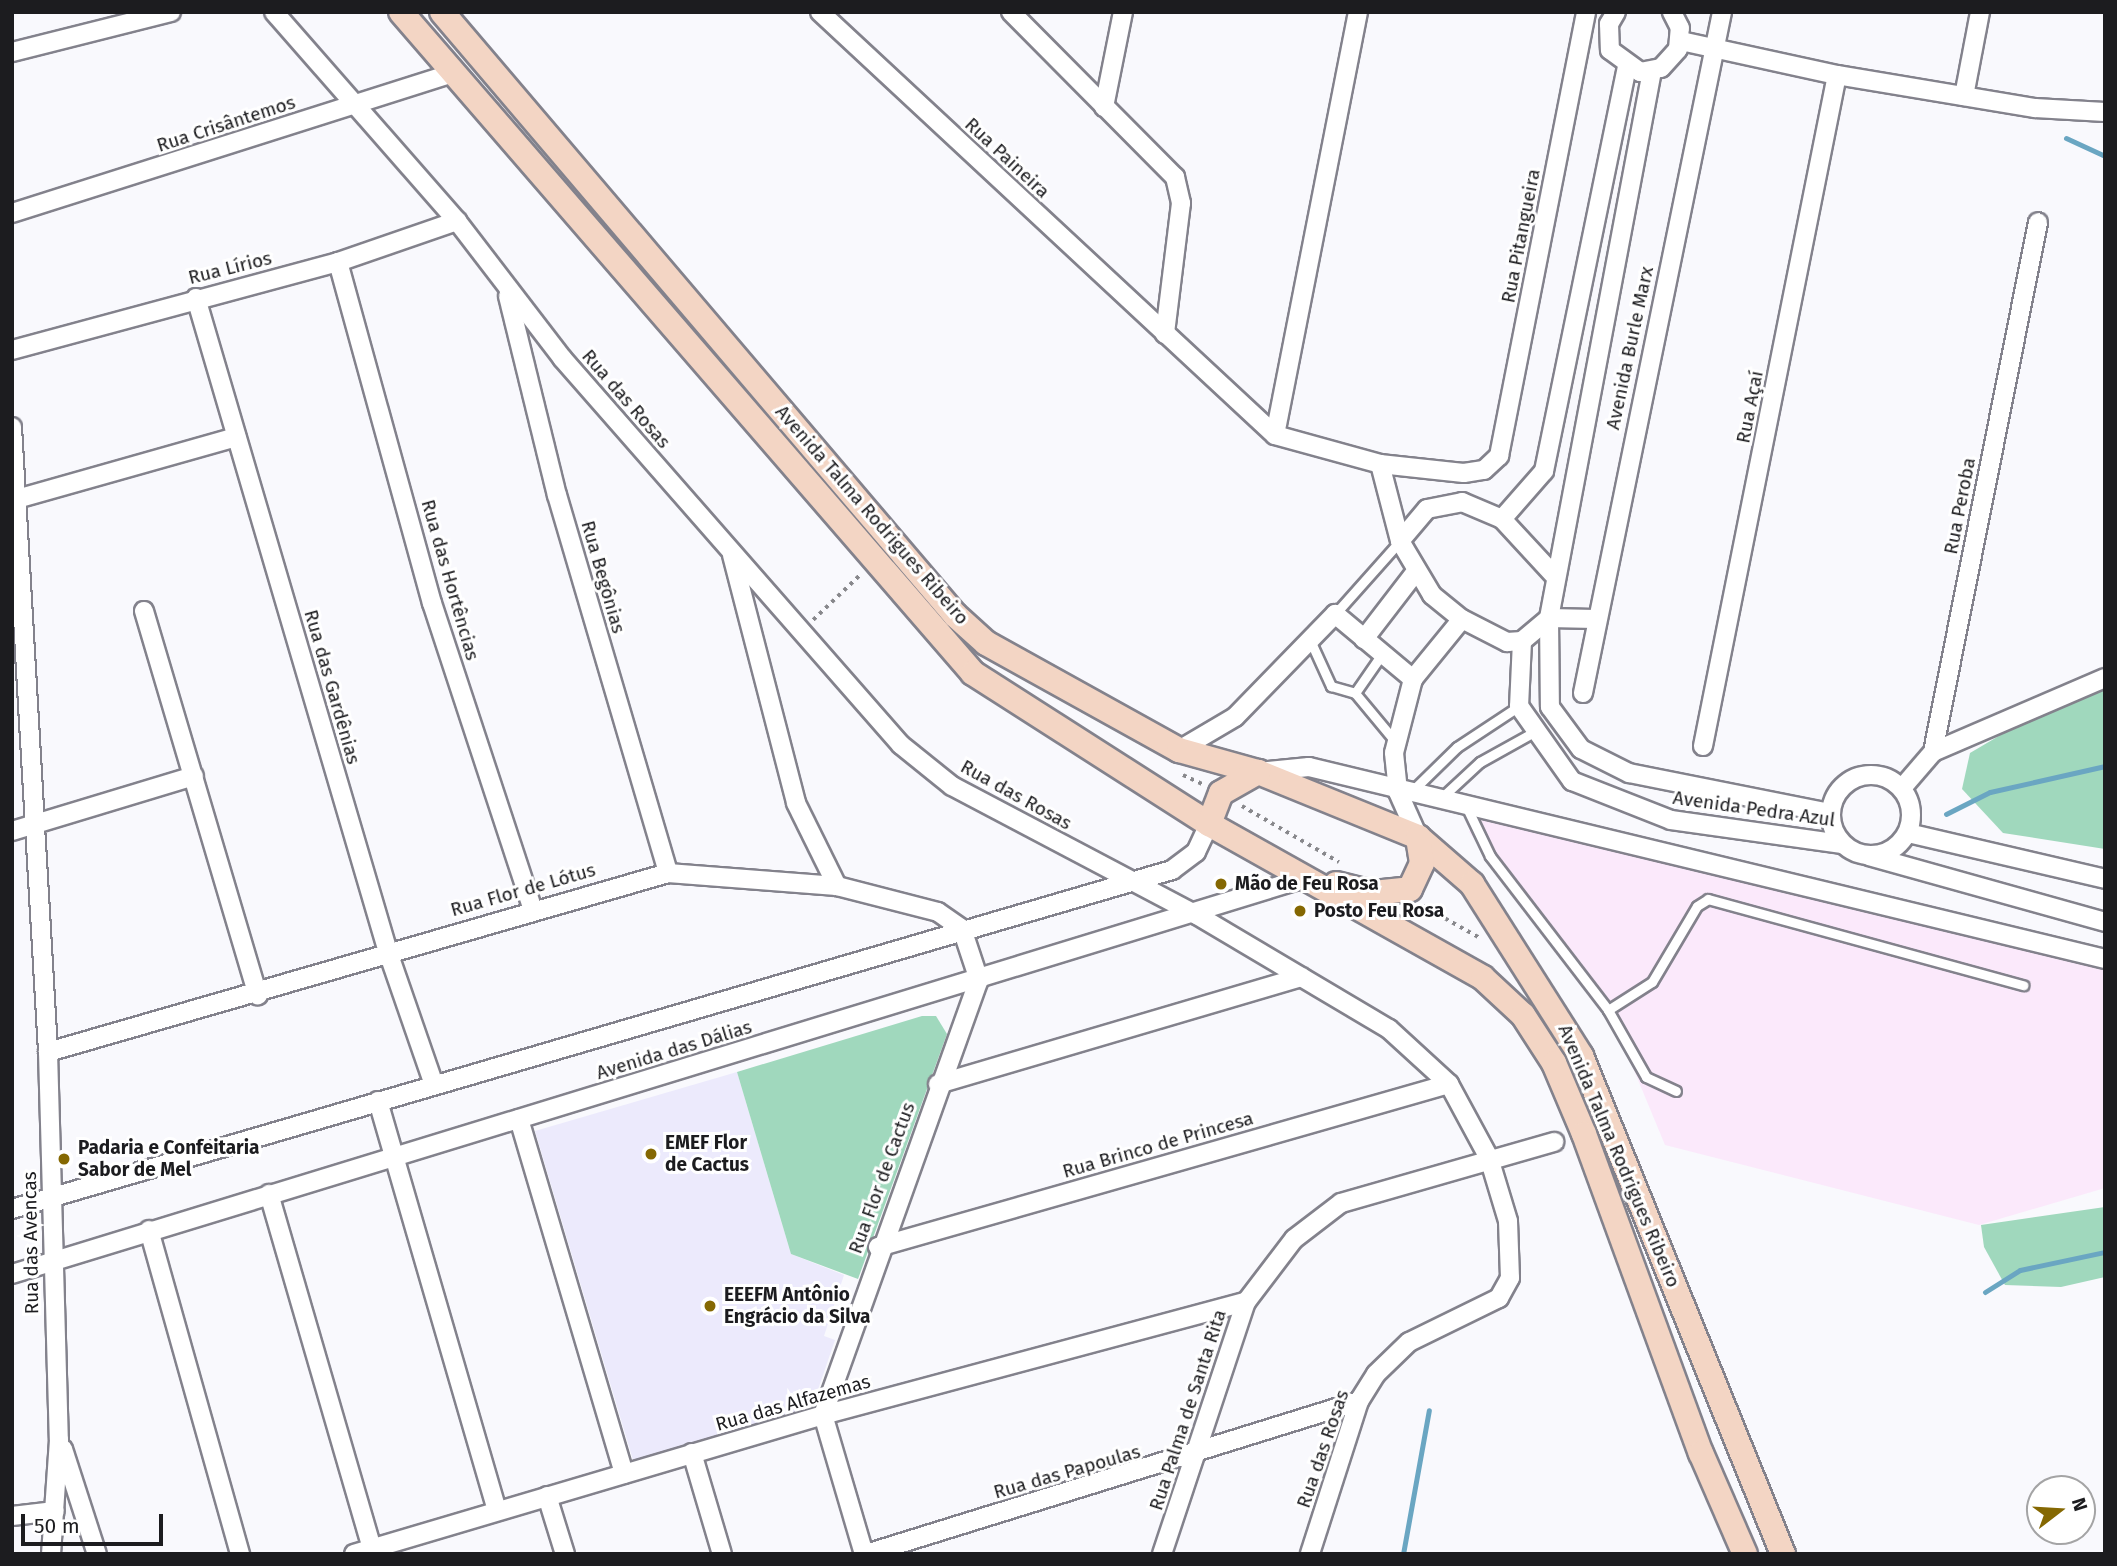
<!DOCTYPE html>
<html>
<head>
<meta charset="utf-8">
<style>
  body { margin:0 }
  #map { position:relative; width:2117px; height:1566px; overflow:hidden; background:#f9f9fd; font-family:"Fira Sans",sans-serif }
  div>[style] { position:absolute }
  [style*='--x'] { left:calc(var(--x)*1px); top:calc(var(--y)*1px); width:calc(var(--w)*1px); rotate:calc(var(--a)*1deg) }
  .built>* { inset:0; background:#eceafc }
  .industrial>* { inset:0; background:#fbe9fb }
  .green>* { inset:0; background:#a0d8bd }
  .stream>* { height:5px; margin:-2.5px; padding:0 2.5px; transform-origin:2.5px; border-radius:2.5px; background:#6aa6c2 }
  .path>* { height:3.5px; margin-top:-1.75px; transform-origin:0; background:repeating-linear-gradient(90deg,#88888c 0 3.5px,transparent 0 8.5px) }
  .roads { filter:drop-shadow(2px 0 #83828c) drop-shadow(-2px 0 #83828c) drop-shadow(0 2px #83828c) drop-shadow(0 -2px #83828c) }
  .service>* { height:9px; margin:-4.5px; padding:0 4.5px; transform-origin:4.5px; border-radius:4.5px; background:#fff }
  .minor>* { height:18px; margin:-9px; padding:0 9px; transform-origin:9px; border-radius:9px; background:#fff }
  .minor>.ring { margin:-9px; padding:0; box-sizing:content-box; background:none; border:18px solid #fff; border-radius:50% }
  .secondary>* { height:24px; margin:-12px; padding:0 12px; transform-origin:12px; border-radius:12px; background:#f3d5c4 }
  .dots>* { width:19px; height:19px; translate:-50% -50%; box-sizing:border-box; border:4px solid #fff; border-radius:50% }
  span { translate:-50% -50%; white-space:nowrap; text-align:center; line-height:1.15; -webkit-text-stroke:6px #fff; paint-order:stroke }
  .street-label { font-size:19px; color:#1c1c1f }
  .poi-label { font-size:19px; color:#1c1c1f; font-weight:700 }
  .left { translate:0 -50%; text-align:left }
  .frame { position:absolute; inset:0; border:14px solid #1c1c1f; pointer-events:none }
  .north { position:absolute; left:2026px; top:1475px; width:70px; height:70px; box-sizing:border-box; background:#fff; border:2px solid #a4a4a5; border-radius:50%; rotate:73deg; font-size:19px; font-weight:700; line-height:28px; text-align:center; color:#1c1c1f }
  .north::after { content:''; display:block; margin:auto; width:24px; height:32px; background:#856802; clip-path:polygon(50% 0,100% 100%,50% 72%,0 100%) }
  .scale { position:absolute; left:21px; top:1514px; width:142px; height:32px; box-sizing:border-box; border:4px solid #1c1c1f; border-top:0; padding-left:9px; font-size:21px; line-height:24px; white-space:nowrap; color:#1c1c1f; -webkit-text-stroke:5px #fff; paint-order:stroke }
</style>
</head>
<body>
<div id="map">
  <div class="built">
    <div style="clip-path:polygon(737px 1072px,791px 1254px,844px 1275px,824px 1336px,835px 1340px,812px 1407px,633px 1460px,535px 1131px)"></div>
  </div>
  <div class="industrial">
    <div style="clip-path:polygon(1480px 815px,2105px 963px,2105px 1188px,1979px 1225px,1665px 1145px,1614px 1022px,1469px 832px)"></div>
  </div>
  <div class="green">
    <div style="clip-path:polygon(2105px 684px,2105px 849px,2003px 833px,1962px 789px,1970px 753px,2085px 685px)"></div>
    <div style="clip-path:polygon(922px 1016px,936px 1016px,947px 1034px,858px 1279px,791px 1254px,737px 1072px)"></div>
    <div style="clip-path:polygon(2105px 1207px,2105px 1277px,2061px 1287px,2005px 1285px,1984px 1247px,1981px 1225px)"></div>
  </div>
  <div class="stream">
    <div style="--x:2066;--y:138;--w:43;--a:24.8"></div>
    <div style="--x:1946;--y:814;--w:49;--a:-26.6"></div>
    <div style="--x:1990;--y:792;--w:118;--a:-12.7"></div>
    <div style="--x:1985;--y:1292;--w:41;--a:-32.2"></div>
    <div style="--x:2020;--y:1270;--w:87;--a:-12"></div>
    <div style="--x:1403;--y:1554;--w:146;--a:-79.8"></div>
  </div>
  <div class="path">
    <div style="--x:813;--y:620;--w:66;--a:-43.8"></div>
    <div style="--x:1183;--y:775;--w:21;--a:25"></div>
    <div style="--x:1242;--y:806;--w:112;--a:30"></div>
    <div style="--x:1423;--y:906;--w:65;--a:29.3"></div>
  </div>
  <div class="roads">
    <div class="service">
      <div style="--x:1335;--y:614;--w:98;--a:-48.3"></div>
      <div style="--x:1310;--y:640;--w:51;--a:65.5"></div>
      <div style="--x:1331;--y:686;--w:25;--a:16"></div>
      <div style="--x:1355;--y:693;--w:61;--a:50.3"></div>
      <div style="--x:1355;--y:693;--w:47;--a:-55.3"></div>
      <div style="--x:1411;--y:792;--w:64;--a:-44.4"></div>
      <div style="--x:1457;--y:747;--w:74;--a:-33.5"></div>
      <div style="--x:1440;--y:799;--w:54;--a:-42.8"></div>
      <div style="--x:1480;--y:762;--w:62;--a:-29.1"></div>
      <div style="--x:1467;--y:808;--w:53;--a:64.4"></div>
      <div style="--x:1490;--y:856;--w:194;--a:52.5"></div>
      <div style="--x:1608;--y:1010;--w:77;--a:60.4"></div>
      <div style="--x:1646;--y:1077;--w:33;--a:25"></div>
      <div style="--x:1608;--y:1010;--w:52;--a:-32.5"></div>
      <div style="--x:1652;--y:982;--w:88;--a:-59.4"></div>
      <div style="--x:1697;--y:906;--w:13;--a:-32"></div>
      <div style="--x:1708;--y:899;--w:327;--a:15.3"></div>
    </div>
    <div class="minor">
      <div style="--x:274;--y:12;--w:278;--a:48.8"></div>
      <div style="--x:457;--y:221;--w:173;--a:52.5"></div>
      <div style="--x:562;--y:358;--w:514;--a:48.78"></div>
      <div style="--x:901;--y:745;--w:65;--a:38.8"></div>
      <div style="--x:952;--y:786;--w:277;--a:27.8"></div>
      <div style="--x:1197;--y:915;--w:223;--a:30.7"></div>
      <div style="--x:1389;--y:1029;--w:81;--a:42.5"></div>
      <div style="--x:1449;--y:1084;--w:84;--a:61.6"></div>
      <div style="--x:1489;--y:1158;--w:66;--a:73.2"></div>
      <div style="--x:1508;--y:1221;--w:57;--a:88"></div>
      <div style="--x:1510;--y:1278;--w:23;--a:119"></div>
      <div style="--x:1499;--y:1298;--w:100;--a:153.9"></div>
      <div style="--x:1409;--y:1342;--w:46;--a:135.9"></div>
      <div style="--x:1376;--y:1374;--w:32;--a:122"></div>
      <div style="--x:1359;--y:1401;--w:161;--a:107.8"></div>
      <div style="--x:820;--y:12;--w:621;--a:42.91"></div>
      <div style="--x:1275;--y:435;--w:109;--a:15.4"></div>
      <div style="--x:1380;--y:464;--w:84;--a:6.1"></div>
      <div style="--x:1464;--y:473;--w:20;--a:-9"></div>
      <div style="--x:1484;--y:470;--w:21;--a:-43"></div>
      <div style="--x:1499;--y:456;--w:452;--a:-78.9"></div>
      <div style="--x:1011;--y:12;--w:233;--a:45.2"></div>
      <div style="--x:1175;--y:177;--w:27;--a:77"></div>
      <div style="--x:1181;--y:203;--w:132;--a:97"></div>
      <div style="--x:1616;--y:12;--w:14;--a:120"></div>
      <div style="--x:1609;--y:24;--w:26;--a:88"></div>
      <div style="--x:1610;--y:50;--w:37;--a:36"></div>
      <div style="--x:1640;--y:72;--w:21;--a:-11"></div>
      <div style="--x:1661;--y:68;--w:25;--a:-48"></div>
      <div style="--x:1678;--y:49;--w:21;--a:-85"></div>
      <div style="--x:1680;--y:28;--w:18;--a:-117"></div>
      <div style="--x:1681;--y:41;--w:160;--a:12.3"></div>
      <div style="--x:1837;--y:75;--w:201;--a:9.5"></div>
      <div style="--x:2035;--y:108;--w:70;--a:3.3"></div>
      <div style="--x:12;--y:52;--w:164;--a:-14.1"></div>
      <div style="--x:1964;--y:96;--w:86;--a:-79.2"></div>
      <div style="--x:1104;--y:107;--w:97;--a:-78.7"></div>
      <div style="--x:12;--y:213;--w:463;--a:-17.6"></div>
      <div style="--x:338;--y:262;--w:354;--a:74.6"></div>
      <div style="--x:432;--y:603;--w:321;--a:71.8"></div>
      <div style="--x:508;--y:296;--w:205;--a:76.2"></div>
      <div style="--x:557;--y:495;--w:394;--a:73.6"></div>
      <div style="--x:196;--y:298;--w:682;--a:73.64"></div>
      <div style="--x:388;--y:952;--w:141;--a:70.9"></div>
      <div style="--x:12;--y:350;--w:338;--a:-15.1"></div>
      <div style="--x:338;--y:262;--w:126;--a:-19"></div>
      <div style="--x:12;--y:427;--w:626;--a:86.7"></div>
      <div style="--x:48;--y:1052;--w:388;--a:88.4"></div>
      <div style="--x:59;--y:1440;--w:114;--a:94"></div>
      <div style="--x:1275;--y:435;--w:431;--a:-78.9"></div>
      <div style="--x:1380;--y:464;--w:80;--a:75.4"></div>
      <div style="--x:1400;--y:541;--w:63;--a:59.3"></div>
      <div style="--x:1432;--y:595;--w:38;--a:39"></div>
      <div style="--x:1462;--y:619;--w:51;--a:27.1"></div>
      <div style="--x:1507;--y:642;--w:15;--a:-4"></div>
      <div style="--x:1522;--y:641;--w:35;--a:-40"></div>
      <div style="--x:1549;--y:618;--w:557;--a:-79.34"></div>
      <div style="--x:17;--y:499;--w:228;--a:-15.8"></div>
      <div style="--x:1502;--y:519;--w:64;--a:-48.8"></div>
      <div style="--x:1544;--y:471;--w:411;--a:-78.4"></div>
      <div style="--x:1400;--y:541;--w:42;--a:-49.8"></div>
      <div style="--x:1427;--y:509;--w:36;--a:-11"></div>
      <div style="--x:1462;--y:502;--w:43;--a:23"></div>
      <div style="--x:1502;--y:519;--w:75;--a:47.2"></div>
      <div style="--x:732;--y:555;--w:256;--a:75.5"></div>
      <div style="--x:796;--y:803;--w:93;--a:63.7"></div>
      <div style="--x:144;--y:611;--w:401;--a:73.5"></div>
      <div style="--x:1595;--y:619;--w:46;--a:-178.8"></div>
      <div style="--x:1549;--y:618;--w:89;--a:89.4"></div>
      <div style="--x:1550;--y:707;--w:52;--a:53.6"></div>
      <div style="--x:1581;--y:749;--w:54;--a:26.6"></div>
      <div style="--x:1629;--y:773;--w:205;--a:11.3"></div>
      <div style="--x:1364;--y:639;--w:82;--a:-52.4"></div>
      <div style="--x:1522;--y:641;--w:65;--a:92.6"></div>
      <div style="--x:1519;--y:706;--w:92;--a:54.8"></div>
      <div style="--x:1572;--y:781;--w:106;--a:21.5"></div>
      <div style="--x:1671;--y:820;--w:173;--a:8"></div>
      <div style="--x:1413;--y:679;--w:77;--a:-50.8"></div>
      <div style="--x:1583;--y:693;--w:695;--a:-78.46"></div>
      <div style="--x:1703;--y:746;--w:684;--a:-78.71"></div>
      <div style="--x:1179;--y:750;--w:65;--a:-30.5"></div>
      <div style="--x:1235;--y:717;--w:144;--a:-45.8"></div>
      <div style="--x:1335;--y:614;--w:102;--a:39.8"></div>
      <div style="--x:1413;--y:679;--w:76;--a:104.4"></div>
      <div style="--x:1394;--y:753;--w:39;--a:84"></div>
      <div style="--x:1398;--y:792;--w:49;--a:66"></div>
      <div style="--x:1933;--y:752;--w:187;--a:-23.3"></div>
      <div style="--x:1258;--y:772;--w:51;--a:-5.6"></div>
      <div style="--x:1309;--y:767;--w:819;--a:13.56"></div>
      <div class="ring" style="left:1831px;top:775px;width:62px;height:62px"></div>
      <div style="--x:1902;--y:788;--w:48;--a:-49.3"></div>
      <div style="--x:1933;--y:752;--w:540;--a:-78.79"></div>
      <div style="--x:12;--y:831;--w:190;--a:-16.8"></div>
      <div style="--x:1908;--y:833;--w:202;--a:13.1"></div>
      <div style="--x:1869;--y:856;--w:245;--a:15.6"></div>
      <div style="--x:48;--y:1052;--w:645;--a:-16.1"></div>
      <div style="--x:668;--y:873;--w:169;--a:4.4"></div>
      <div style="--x:837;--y:886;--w:104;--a:14.4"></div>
      <div style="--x:938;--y:912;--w:29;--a:35"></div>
      <div style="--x:962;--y:929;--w:54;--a:71.6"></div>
      <div style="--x:938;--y:1084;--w:379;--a:-16.4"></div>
      <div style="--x:378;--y:1101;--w:427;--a:73.8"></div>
      <div style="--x:519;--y:1119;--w:370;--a:73.5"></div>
      <div style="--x:269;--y:1194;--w:369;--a:73.8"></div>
      <div style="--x:12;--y:1209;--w:1209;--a:-16.29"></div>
      <div style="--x:1172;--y:870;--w:30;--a:-37"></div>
      <div style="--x:1196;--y:852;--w:31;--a:-65"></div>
      <div style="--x:149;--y:1230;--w:337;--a:74.3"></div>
      <div style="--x:878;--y:1247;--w:594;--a:-15.93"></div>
      <div style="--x:12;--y:1274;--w:1355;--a:-17.03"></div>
      <div style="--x:63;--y:1449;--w:110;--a:72.1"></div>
      <div style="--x:692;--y:1453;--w:105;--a:73.5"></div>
      <div style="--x:547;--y:1496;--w:61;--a:72.8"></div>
      <div style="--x:12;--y:1516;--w:43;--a:-6.6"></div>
      <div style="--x:354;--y:1554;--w:489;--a:-16.5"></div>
      <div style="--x:823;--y:1415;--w:438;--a:-15"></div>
      <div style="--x:864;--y:1554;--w:145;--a:-106.4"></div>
      <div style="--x:823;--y:1415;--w:462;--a:-70.3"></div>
      <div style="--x:866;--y:1554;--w:516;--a:-17.24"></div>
      <div style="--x:1162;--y:1554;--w:266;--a:-71.6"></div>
      <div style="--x:1246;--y:1302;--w:79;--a:-52.7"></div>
      <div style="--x:1294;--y:1239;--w:59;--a:-37.5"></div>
      <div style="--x:1341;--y:1203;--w:222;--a:-16"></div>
    </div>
    <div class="secondary">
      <div style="--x:401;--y:12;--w:874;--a:49.13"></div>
      <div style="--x:973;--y:673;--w:280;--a:32.6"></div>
      <div style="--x:1209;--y:824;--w:314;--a:29.3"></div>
      <div style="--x:1483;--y:978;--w:54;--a:42.8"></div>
      <div style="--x:1523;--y:1015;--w:57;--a:57.1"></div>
      <div style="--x:1554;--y:1063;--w:77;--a:67.1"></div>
      <div style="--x:1584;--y:1134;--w:340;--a:69.9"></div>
      <div style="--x:1701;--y:1453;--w:110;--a:66.5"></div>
      <div style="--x:442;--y:12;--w:792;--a:49.61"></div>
      <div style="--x:955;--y:615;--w:42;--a:42.1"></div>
      <div style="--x:986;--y:643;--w:221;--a:29"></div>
      <div style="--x:1179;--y:750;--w:82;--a:15.6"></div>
      <div style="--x:1258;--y:772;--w:173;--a:22.1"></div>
      <div style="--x:1418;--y:837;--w:72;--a:41"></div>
      <div style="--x:1472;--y:884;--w:204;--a:57.6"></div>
      <div style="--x:1581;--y:1056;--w:537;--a:67.92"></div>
      <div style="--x:1209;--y:824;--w:33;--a:-69"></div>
      <div style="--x:1221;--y:793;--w:43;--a:-29.6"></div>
      <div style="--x:1336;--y:884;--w:38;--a:14"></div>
      <div style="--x:1373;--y:893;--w:37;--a:-6"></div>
      <div style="--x:1410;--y:889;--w:29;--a:-65"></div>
      <div style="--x:1422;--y:863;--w:26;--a:-99"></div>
    </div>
  </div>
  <div class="dots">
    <div style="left:1221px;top:884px;background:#856802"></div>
    <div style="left:1300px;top:911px;background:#856802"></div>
    <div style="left:651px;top:1154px;background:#856802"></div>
    <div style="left:64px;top:1159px;background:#856802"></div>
    <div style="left:710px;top:1306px;background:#856802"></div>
  </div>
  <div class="street-label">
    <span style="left:226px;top:124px;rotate:-18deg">Rua Crisântemos</span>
    <span style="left:1007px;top:158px;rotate:43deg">Rua Paineira</span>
    <span style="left:1521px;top:236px;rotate:-79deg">Rua Pitangueira</span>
    <span style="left:230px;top:268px;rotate:-14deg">Rua Lírios</span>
    <span style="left:1630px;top:348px;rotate:-78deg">Avenida Burle Marx</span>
    <span style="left:626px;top:399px;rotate:49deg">Rua das Rosas</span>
    <span style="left:1750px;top:407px;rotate:-79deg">Rua Açaí</span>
    <span style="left:1960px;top:506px;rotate:-79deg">Rua Peroba</span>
    <span style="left:872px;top:515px;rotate:49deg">Avenida Talma Rodrigues Ribeiro</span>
    <span style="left:603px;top:577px;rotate:74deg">Rua Begônias</span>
    <span style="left:450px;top:580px;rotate:74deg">Rua das Hortências</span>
    <span style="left:332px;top:687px;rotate:74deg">Rua das Gardênias</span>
    <span style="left:1016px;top:795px;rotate:29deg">Rua das Rosas</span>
    <span style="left:1754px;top:809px;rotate:8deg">Avenida Pedra Azul</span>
    <span style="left:523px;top:890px;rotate:-16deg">Rua Flor de Lótus</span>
    <span style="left:674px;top:1050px;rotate:-17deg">Avenida das Dálias</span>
    <span style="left:1158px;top:1145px;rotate:-16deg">Rua Brinco de Princesa</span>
    <span style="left:1619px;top:1156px;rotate:67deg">Avenida Talma Rodrigues Ribeiro</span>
    <span style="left:882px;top:1178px;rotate:-70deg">Rua Flor de Cactus</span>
    <span style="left:31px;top:1243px;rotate:-91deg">Rua das Avencas</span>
    <span style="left:793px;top:1403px;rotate:-16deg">Rua das Alfazemas</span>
    <span style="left:1188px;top:1410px;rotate:-72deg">Rua Palma de Santa Rita</span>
    <span style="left:1323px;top:1449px;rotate:-71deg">Rua das Rosas</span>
    <span style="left:1067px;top:1472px;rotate:-16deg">Rua das Papoulas</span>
  </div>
  <div class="poi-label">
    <span class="left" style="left:1235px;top:884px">Mão de Feu Rosa</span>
    <span class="left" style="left:1314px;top:911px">Posto Feu Rosa</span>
    <span class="left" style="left:665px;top:1154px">EMEF Flor<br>de Cactus</span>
    <span class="left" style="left:78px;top:1159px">Padaria e Confeitaria<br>Sabor de Mel</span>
    <span class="left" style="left:724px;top:1306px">EEEFM Antônio<br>Engrácio da Silva</span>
  </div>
  <div class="frame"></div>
  <div class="north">N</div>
  <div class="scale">50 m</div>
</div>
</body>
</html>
